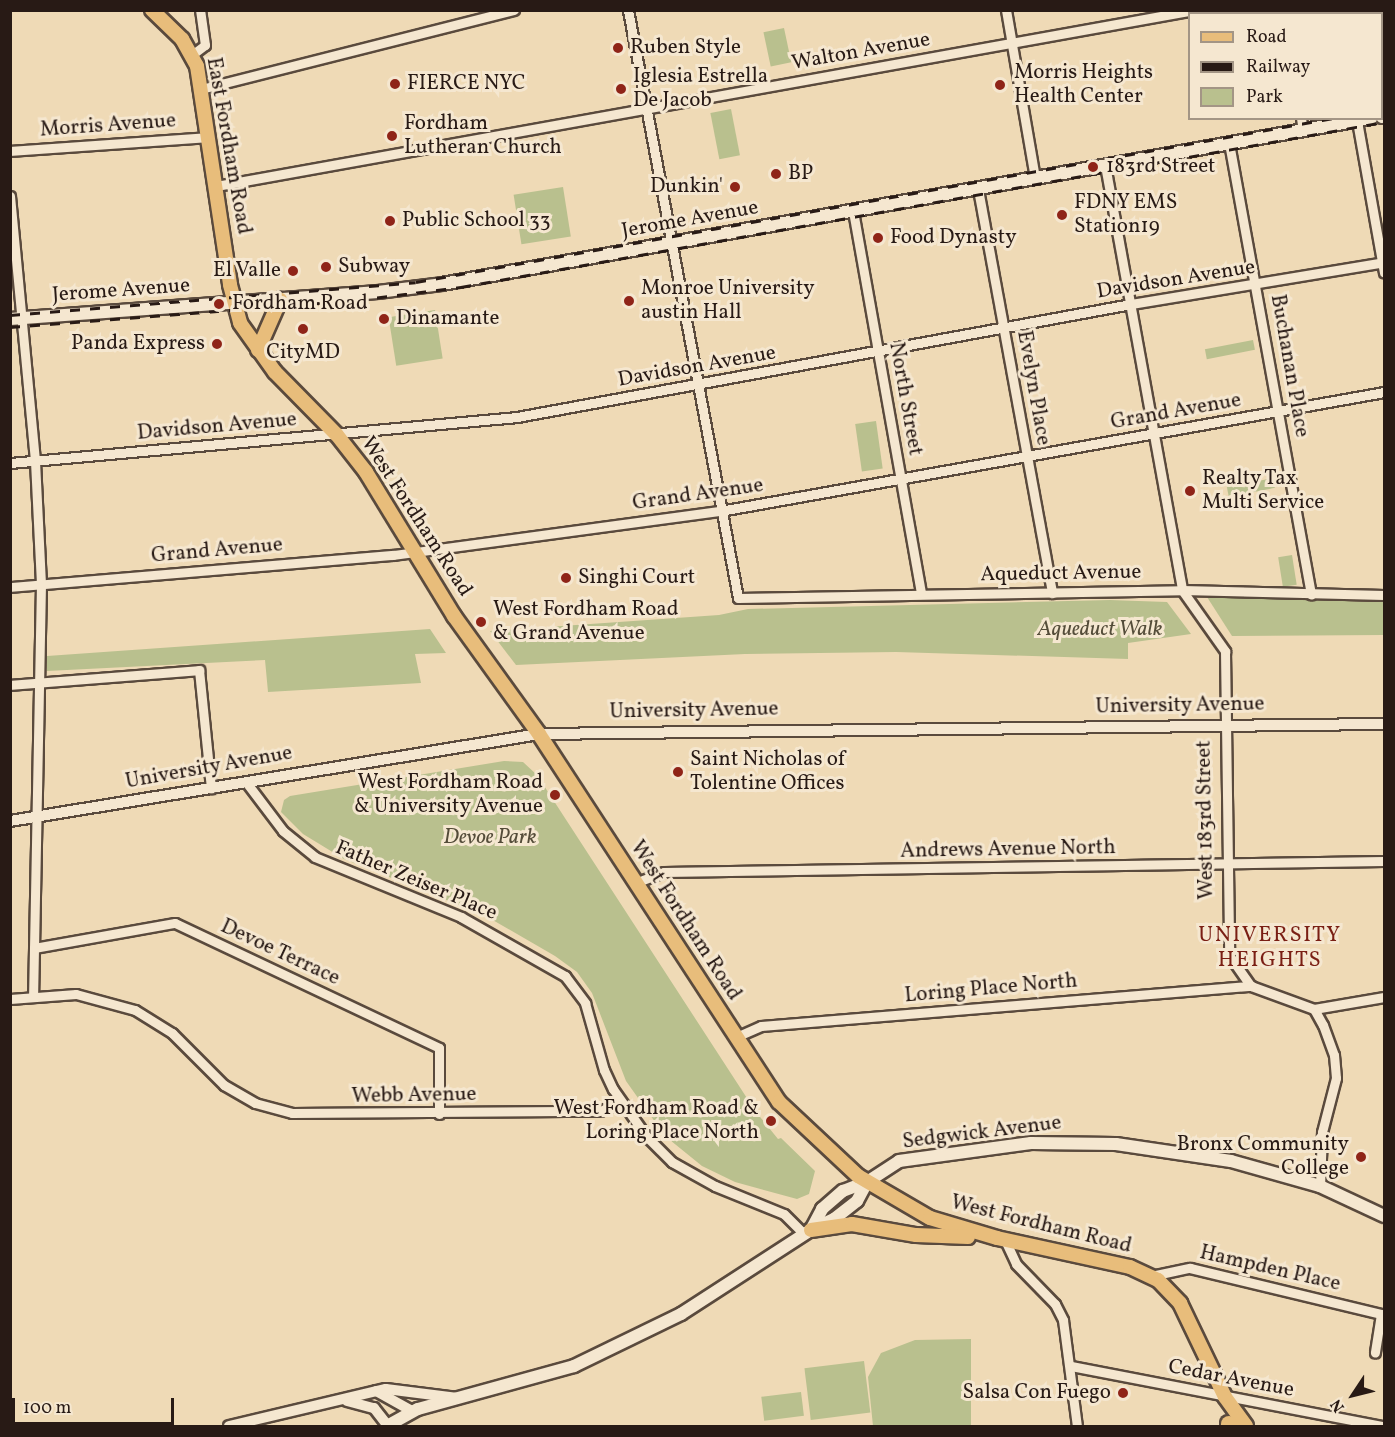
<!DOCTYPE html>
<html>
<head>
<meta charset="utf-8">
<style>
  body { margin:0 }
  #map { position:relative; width:1395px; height:1437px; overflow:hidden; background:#efdab6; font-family:Vollkorn,serif }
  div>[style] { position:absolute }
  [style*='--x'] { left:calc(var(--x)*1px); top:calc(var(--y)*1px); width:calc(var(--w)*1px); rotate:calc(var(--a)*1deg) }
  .green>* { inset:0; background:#b9c08e; transform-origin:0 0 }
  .roads { filter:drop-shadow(2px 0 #5a4a3d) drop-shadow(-2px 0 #5a4a3d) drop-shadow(0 2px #5a4a3d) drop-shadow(0 -2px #5a4a3d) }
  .minor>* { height:9px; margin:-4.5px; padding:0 4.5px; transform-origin:4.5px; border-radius:4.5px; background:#f5e7d0 }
  .tertiary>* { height:10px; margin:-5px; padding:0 5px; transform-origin:5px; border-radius:5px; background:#f5e7d0 }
  .secondary>* { height:12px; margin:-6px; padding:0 6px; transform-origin:6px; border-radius:6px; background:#f5e7d0 }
  .primary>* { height:14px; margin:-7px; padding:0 7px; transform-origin:7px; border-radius:7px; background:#e8bd7b }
  .motorway>* { height:16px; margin:-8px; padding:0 8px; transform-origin:8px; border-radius:8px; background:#e8bd7b }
  .rail>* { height:3px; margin-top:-1.5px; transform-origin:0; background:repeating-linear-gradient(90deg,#281a15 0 10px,transparent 0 20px) }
  .dots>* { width:16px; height:16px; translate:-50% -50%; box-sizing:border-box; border:3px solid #f5e7d0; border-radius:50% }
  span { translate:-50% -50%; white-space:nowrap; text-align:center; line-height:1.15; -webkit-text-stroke:6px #f5e7d0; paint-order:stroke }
  .poi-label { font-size:21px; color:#281a15 }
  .left { translate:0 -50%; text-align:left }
  .right { translate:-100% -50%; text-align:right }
  .street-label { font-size:21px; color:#281a15 }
  .park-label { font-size:21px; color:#544c39; font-style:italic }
  .neighbourhood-label { font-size:22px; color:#7a1f14; letter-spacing:1.5px }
  .frame { position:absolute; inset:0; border:12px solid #281a15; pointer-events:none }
  .legend { position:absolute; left:1188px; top:12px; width:195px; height:108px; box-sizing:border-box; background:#f5e7d0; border:2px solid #a39585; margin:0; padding:8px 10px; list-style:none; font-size:18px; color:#281a15 }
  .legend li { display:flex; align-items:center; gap:12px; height:30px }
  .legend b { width:30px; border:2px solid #a39585 }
  .north { position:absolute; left:1323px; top:1365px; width:60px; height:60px; -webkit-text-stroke:4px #f5e7d0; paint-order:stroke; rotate:235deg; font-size:16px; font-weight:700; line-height:24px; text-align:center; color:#281a15 }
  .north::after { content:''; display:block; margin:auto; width:21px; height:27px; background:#281a15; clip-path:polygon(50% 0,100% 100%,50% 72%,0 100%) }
  .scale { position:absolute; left:12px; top:1398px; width:162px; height:27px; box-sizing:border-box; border:3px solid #281a15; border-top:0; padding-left:8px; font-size:18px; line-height:21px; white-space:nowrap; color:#281a15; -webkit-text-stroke:4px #f5e7d0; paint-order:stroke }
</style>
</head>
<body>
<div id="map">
  <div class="green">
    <div style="left:784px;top:28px;width:35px;height:21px;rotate:78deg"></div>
    <div style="left:731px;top:109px;width:47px;height:21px;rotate:79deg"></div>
    <div style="left:563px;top:187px;width:50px;height:50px;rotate:81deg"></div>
    <div style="left:435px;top:310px;width:49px;height:47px;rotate:81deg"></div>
    <div style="left:1253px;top:340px;width:10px;height:49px;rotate:79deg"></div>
    <div style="left:876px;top:421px;width:48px;height:21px;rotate:82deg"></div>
    <div style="left:1273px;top:478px;width:10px;height:47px;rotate:79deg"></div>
    <div style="left:1292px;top:555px;width:30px;height:14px;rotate:81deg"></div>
    <div style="clip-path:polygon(1207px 597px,1384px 602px,1384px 635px,1232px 636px)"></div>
    <div style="clip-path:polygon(1110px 600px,1167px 602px,1191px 634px,1128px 643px,1128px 659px,896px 652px,745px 654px,516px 665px,490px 631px,719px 615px,748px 609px)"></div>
    <div style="clip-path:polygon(430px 629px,446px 653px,415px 654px,421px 683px,268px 692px,265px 660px,47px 671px,47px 656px)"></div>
    <div style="clip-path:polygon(504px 761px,523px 762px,537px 775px,756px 1112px,778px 1139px,781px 1138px,815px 1171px,809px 1194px,797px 1199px,735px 1182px,702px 1166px,665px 1136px,626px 1081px,592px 993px,577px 972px,555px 956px,484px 915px,344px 859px,303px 834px,281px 812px,284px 800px,290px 796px)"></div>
    <div style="clip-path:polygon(971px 1339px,971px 1426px,873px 1426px,868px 1377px,881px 1353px,915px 1340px)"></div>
    <div style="left:864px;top:1361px;width:52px;height:60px;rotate:83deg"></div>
    <div style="left:801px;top:1392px;width:24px;height:40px;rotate:83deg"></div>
  </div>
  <div class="roads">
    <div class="minor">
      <div style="--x:628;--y:10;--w:598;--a:79.4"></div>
      <div style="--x:738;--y:598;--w:444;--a:-1"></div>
      <div style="--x:1182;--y:590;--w:202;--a:1.4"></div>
      <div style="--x:1006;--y:10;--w:170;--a:80.2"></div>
      <div style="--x:1281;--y:10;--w:4;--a:76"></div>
      <div style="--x:193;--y:54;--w:15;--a:-37"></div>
      <div style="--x:205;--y:45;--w:35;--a:-98"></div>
      <div style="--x:201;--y:89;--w:323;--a:-14.2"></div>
      <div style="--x:1301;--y:118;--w:12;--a:81"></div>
      <div style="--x:1357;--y:121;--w:154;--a:79.9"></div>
      <div style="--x:1229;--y:143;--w:459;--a:79.7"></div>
      <div style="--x:10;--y:151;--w:199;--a:-4"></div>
      <div style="--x:1105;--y:165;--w:432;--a:79.7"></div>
      <div style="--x:1182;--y:590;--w:75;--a:54.8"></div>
      <div style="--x:1225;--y:651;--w:304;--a:89.2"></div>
      <div style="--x:1229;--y:955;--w:38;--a:55"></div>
      <div style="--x:1251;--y:986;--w:67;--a:20.1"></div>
      <div style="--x:1314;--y:1009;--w:18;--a:61"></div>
      <div style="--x:1323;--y:1025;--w:32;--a:70"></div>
      <div style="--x:1334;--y:1055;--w:23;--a:85"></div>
      <div style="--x:1336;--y:1078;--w:56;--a:104.5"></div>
      <div style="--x:1322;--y:1132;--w:54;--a:92.1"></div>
      <div style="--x:216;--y:186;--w:994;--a:-10.2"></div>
      <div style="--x:978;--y:189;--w:411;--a:79.6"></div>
      <div style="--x:10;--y:196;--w:266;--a:84.6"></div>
      <div style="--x:35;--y:461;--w:123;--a:87.2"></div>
      <div style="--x:41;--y:584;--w:413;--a:91.1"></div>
      <div style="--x:853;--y:211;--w:389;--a:79.9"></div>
      <div style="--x:10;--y:463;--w:509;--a:-5.18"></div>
      <div style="--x:517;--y:417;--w:624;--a:-10.43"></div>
      <div style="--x:1131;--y:304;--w:256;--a:-9.4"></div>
      <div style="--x:10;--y:587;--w:384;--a:-4.8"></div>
      <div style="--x:393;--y:555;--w:330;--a:-7.7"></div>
      <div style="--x:720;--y:511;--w:675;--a:-10.16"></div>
      <div style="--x:10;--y:685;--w:190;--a:-4.5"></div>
      <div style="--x:199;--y:670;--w:119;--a:84.2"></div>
      <div style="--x:246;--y:782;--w:61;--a:52.9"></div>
      <div style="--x:283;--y:831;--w:41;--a:39.1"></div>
      <div style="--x:315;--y:857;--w:158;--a:22.3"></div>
      <div style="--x:461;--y:917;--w:120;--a:29.6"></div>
      <div style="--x:565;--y:976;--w:34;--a:53"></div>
      <div style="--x:585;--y:1003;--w:70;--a:74.2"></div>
      <div style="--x:604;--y:1070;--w:21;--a:65"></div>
      <div style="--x:613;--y:1089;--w:57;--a:54.9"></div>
      <div style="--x:646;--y:1136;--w:37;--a:45"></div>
      <div style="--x:672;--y:1162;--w:49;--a:29.2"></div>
      <div style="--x:715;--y:1186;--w:74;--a:22.1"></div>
      <div style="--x:784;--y:1214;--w:28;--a:45"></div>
      <div style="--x:635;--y:883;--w:31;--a:-21"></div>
      <div style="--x:664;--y:872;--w:720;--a:-0.88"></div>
      <div style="--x:34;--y:948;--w:143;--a:-10.1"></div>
      <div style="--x:175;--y:923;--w:292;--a:25.3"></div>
      <div style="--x:439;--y:1048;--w:66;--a:90"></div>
      <div style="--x:10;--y:999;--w:66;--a:-4.3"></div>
      <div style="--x:76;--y:994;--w:61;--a:15.2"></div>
      <div style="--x:135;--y:1010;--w:44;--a:31.9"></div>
      <div style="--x:172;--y:1033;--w:74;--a:45"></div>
      <div style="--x:224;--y:1085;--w:36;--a:30"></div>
      <div style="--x:255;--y:1103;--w:38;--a:15"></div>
      <div style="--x:292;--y:1113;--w:308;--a:-0.4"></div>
      <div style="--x:600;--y:1111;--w:22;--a:-24"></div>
      <div style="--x:1314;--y:1009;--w:71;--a:-9.7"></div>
      <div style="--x:736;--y:1037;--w:27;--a:-24"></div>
      <div style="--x:761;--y:1026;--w:492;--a:-4.7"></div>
      <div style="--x:1005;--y:1240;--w:26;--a:65"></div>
      <div style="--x:1016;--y:1264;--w:56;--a:45.7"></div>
      <div style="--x:1055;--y:1304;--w:18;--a:63"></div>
      <div style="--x:1063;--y:1320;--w:107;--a:82.5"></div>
      <div style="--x:1151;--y:1276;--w:40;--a:-12"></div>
      <div style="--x:1190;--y:1268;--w:196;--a:13.5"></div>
      <div style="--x:1381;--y:1314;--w:39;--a:99"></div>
      <div style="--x:1071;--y:1366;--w:319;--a:10.9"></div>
    </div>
    <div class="tertiary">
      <div style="--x:10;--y:821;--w:536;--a:-9.34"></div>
      <div style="--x:539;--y:734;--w:845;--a:-0.68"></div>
      <div style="--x:376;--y:1391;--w:41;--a:29.1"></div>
      <div style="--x:347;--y:1401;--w:28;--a:15"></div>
      <div style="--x:374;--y:1408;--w:23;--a:52"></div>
      <div style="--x:229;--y:1426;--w:161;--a:-13.3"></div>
      <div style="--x:386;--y:1389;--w:72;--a:7.2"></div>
    </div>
    <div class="secondary">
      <div style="--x:1382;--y:117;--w:2;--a:-27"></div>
      <div style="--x:10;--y:319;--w:369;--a:-4.2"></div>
      <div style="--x:378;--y:292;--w:64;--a:-7.1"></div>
      <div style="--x:442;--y:284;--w:944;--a:-10.13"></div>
      <div style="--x:811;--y:1230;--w:24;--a:-62"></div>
      <div style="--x:822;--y:1209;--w:28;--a:-41"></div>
      <div style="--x:843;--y:1191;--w:26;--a:-21"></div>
      <div style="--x:387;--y:1426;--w:35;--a:-29"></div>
      <div style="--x:418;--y:1409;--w:162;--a:-15.4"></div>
      <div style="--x:574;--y:1366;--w:119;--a:-25.9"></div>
      <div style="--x:681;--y:1314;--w:155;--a:-32.9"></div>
      <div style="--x:811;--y:1230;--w:25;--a:-26"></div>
      <div style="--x:834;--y:1219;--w:29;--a:-38"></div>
      <div style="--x:857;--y:1201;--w:21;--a:-62"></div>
      <div style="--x:867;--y:1182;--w:38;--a:-33"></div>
      <div style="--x:899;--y:1161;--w:133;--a:-7.8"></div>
      <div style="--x:1031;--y:1143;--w:85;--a:0.7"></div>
      <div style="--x:1116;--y:1144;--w:116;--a:8.4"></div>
      <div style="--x:1231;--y:1161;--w:92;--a:15.7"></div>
      <div style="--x:1320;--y:1186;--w:71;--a:25.1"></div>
    </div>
    <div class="primary">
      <div style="--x:152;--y:10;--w:42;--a:44"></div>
      <div style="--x:182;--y:39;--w:31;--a:61"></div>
      <div style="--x:197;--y:66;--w:221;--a:81.4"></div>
      <div style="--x:230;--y:285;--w:39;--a:75"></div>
      <div style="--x:240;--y:323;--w:60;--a:54.5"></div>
      <div style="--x:275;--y:372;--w:88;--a:45.5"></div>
      <div style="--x:337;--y:435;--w:47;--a:51.9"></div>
      <div style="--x:366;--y:472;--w:169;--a:58.6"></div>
      <div style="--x:454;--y:616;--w:145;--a:54.2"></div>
      <div style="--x:539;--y:734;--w:439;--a:56.9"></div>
      <div style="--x:779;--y:1102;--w:108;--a:43.1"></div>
      <div style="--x:858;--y:1176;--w:83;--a:30.3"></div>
      <div style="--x:930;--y:1218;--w:70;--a:16.6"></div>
      <div style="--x:997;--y:1238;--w:136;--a:12.3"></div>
      <div style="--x:1130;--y:1267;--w:31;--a:25"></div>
      <div style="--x:1158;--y:1280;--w:32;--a:46"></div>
      <div style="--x:1180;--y:1303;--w:104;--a:64.4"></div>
      <div style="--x:1225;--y:1397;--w:36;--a:54"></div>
      <div style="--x:258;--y:350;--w:55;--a:-66.3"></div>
      <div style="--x:811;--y:1230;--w:41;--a:-8.3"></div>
      <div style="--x:852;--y:1224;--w:65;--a:9.8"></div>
      <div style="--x:916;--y:1235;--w:52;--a:2.2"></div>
    </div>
    <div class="motorway">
      <div style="--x:1229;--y:1424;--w:2;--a:90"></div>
    </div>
  </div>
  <div class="rail">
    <div style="--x:1382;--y:110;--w:2;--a:-27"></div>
    <div style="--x:10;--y:315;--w:407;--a:-4.6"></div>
    <div style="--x:416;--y:282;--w:932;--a:-10.14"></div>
    <div style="--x:10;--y:327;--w:348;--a:-4.4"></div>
    <div style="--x:357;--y:300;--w:105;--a:-7.1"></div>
    <div style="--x:461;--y:287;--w:938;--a:-10.14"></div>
  </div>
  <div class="dots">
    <div style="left:618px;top:48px;background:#8f2418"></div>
    <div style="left:395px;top:84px;background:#8f2418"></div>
    <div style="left:1000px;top:85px;background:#8f2418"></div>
    <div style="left:621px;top:89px;background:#8f2418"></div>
    <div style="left:392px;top:136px;background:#8f2418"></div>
    <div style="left:1093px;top:167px;background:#8f2418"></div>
    <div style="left:776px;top:174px;background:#8f2418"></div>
    <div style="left:735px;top:187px;background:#8f2418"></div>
    <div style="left:1062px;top:215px;background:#8f2418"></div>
    <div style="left:390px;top:221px;background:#8f2418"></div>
    <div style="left:878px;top:238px;background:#8f2418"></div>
    <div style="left:326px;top:267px;background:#8f2418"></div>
    <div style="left:293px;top:271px;background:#8f2418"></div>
    <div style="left:629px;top:301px;background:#8f2418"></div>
    <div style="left:219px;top:304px;background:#8f2418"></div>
    <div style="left:384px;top:319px;background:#8f2418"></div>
    <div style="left:303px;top:329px;background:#8f2418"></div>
    <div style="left:217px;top:344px;background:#8f2418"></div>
    <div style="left:1190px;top:491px;background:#8f2418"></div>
    <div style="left:566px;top:578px;background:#8f2418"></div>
    <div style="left:481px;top:622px;background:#8f2418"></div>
    <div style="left:678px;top:772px;background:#8f2418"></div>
    <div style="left:555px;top:795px;background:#8f2418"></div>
    <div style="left:771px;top:1121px;background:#8f2418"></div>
    <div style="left:1361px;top:1157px;background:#8f2418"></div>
    <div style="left:1123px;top:1393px;background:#8f2418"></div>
  </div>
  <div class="poi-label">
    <span class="left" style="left:630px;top:48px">Ruben Style</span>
    <span class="left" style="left:1014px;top:85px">Morris Heights<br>Health Center</span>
    <span class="left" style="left:633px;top:89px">Iglesia Estrella<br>De Jacob</span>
    <span class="left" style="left:407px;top:84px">FIERCE NYC</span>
    <span class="left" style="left:404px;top:136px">Fordham<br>Lutheran Church</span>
    <span class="left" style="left:1106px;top:167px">183rd Street</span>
    <span class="left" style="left:788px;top:174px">BP</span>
    <span class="right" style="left:723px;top:187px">Dunkin'</span>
    <span class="left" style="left:1074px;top:215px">FDNY EMS<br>Station19</span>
    <span class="left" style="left:402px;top:221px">Public School 33</span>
    <span class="left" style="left:890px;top:238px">Food Dynasty</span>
    <span class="left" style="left:338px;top:267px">Subway</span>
    <span class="right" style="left:281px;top:271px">El Valle</span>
    <span class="left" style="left:641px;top:301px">Monroe University<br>austin Hall</span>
    <span class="left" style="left:232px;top:304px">Fordham Road</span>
    <span class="left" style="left:396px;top:319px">Dinamante</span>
    <span class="right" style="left:205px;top:344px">Panda Express</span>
    <span style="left:303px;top:353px">CityMD</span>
    <span class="left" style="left:1202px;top:491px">Realty Tax<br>Multi Service</span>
    <span class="left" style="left:578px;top:578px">Singhi Court</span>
    <span class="left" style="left:493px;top:622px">West Fordham Road<br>&amp; Grand Avenue</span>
    <span class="left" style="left:690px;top:772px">Saint Nicholas of<br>Tolentine Offices</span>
    <span class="right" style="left:543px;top:795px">West Fordham Road<br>&amp; University Avenue</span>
    <span class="right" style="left:759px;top:1121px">West Fordham Road &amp;<br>Loring Place North</span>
    <span class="right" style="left:1349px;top:1157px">Bronx Community<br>College</span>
    <span class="right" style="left:1111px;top:1393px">Salsa Con Fuego</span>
  </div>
  <div class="street-label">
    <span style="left:861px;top:52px;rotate:-10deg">Walton Avenue</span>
    <span style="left:108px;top:126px;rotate:-4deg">Morris Avenue</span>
    <span style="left:228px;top:146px;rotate:80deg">East Fordham Road</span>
    <span style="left:690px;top:220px;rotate:-10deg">Jerome Avenue</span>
    <span style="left:1176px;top:280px;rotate:-9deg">Davidson Avenue</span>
    <span style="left:121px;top:291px;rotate:-4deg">Jerome Avenue</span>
    <span style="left:1289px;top:366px;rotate:80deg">Buchanan Place</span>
    <span style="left:697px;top:367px;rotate:-10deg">Davidson Avenue</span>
    <span style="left:1033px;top:388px;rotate:80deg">Evelyn Place</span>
    <span style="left:905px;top:399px;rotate:80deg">North Street</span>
    <span style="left:1176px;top:412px;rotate:-10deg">Grand Avenue</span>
    <span style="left:217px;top:427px;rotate:-5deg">Davidson Avenue</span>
    <span style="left:698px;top:495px;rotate:-8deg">Grand Avenue</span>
    <span style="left:416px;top:517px;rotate:57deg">West Fordham Road</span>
    <span style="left:217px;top:551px;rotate:-5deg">Grand Avenue</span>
    <span style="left:1061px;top:574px;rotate:-1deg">Aqueduct Avenue</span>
    <span style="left:1180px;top:706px;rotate:-1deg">University Avenue</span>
    <span style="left:694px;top:711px;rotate:-1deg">University Avenue</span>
    <span style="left:209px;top:768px;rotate:-10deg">University Avenue</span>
    <span style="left:1206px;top:820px;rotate:-91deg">West 183rd Street</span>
    <span style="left:1008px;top:850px;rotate:-1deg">Andrews Avenue North</span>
    <span style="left:416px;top:881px;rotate:23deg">Father Zeiser Place</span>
    <span style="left:685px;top:921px;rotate:57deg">West Fordham Road</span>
    <span style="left:280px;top:953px;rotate:25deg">Devoe Terrace</span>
    <span style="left:991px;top:989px;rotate:-5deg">Loring Place North</span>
    <span style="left:414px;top:1096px;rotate:-1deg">Webb Avenue</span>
    <span style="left:982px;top:1133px;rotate:-7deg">Sedgwick Avenue</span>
    <span style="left:1041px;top:1225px;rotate:14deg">West Fordham Road</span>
    <span style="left:1270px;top:1269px;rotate:13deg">Hampden Place</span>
    <span style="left:1231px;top:1379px;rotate:11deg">Cedar Avenue</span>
  </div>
  <div class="park-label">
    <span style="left:1100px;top:630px">Aqueduct Walk</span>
    <span style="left:490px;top:838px">Devoe Park</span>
  </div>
  <div class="neighbourhood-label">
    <span style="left:1270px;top:948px">UNIVERSITY<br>HEIGHTS</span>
  </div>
  <div class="frame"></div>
  <ul class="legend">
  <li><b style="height:8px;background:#e8bd7b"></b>Road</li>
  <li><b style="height:8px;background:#281a15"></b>Railway</li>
  <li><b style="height:16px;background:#b9c08e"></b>Park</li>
  </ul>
  <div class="north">N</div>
  <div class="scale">100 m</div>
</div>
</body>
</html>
